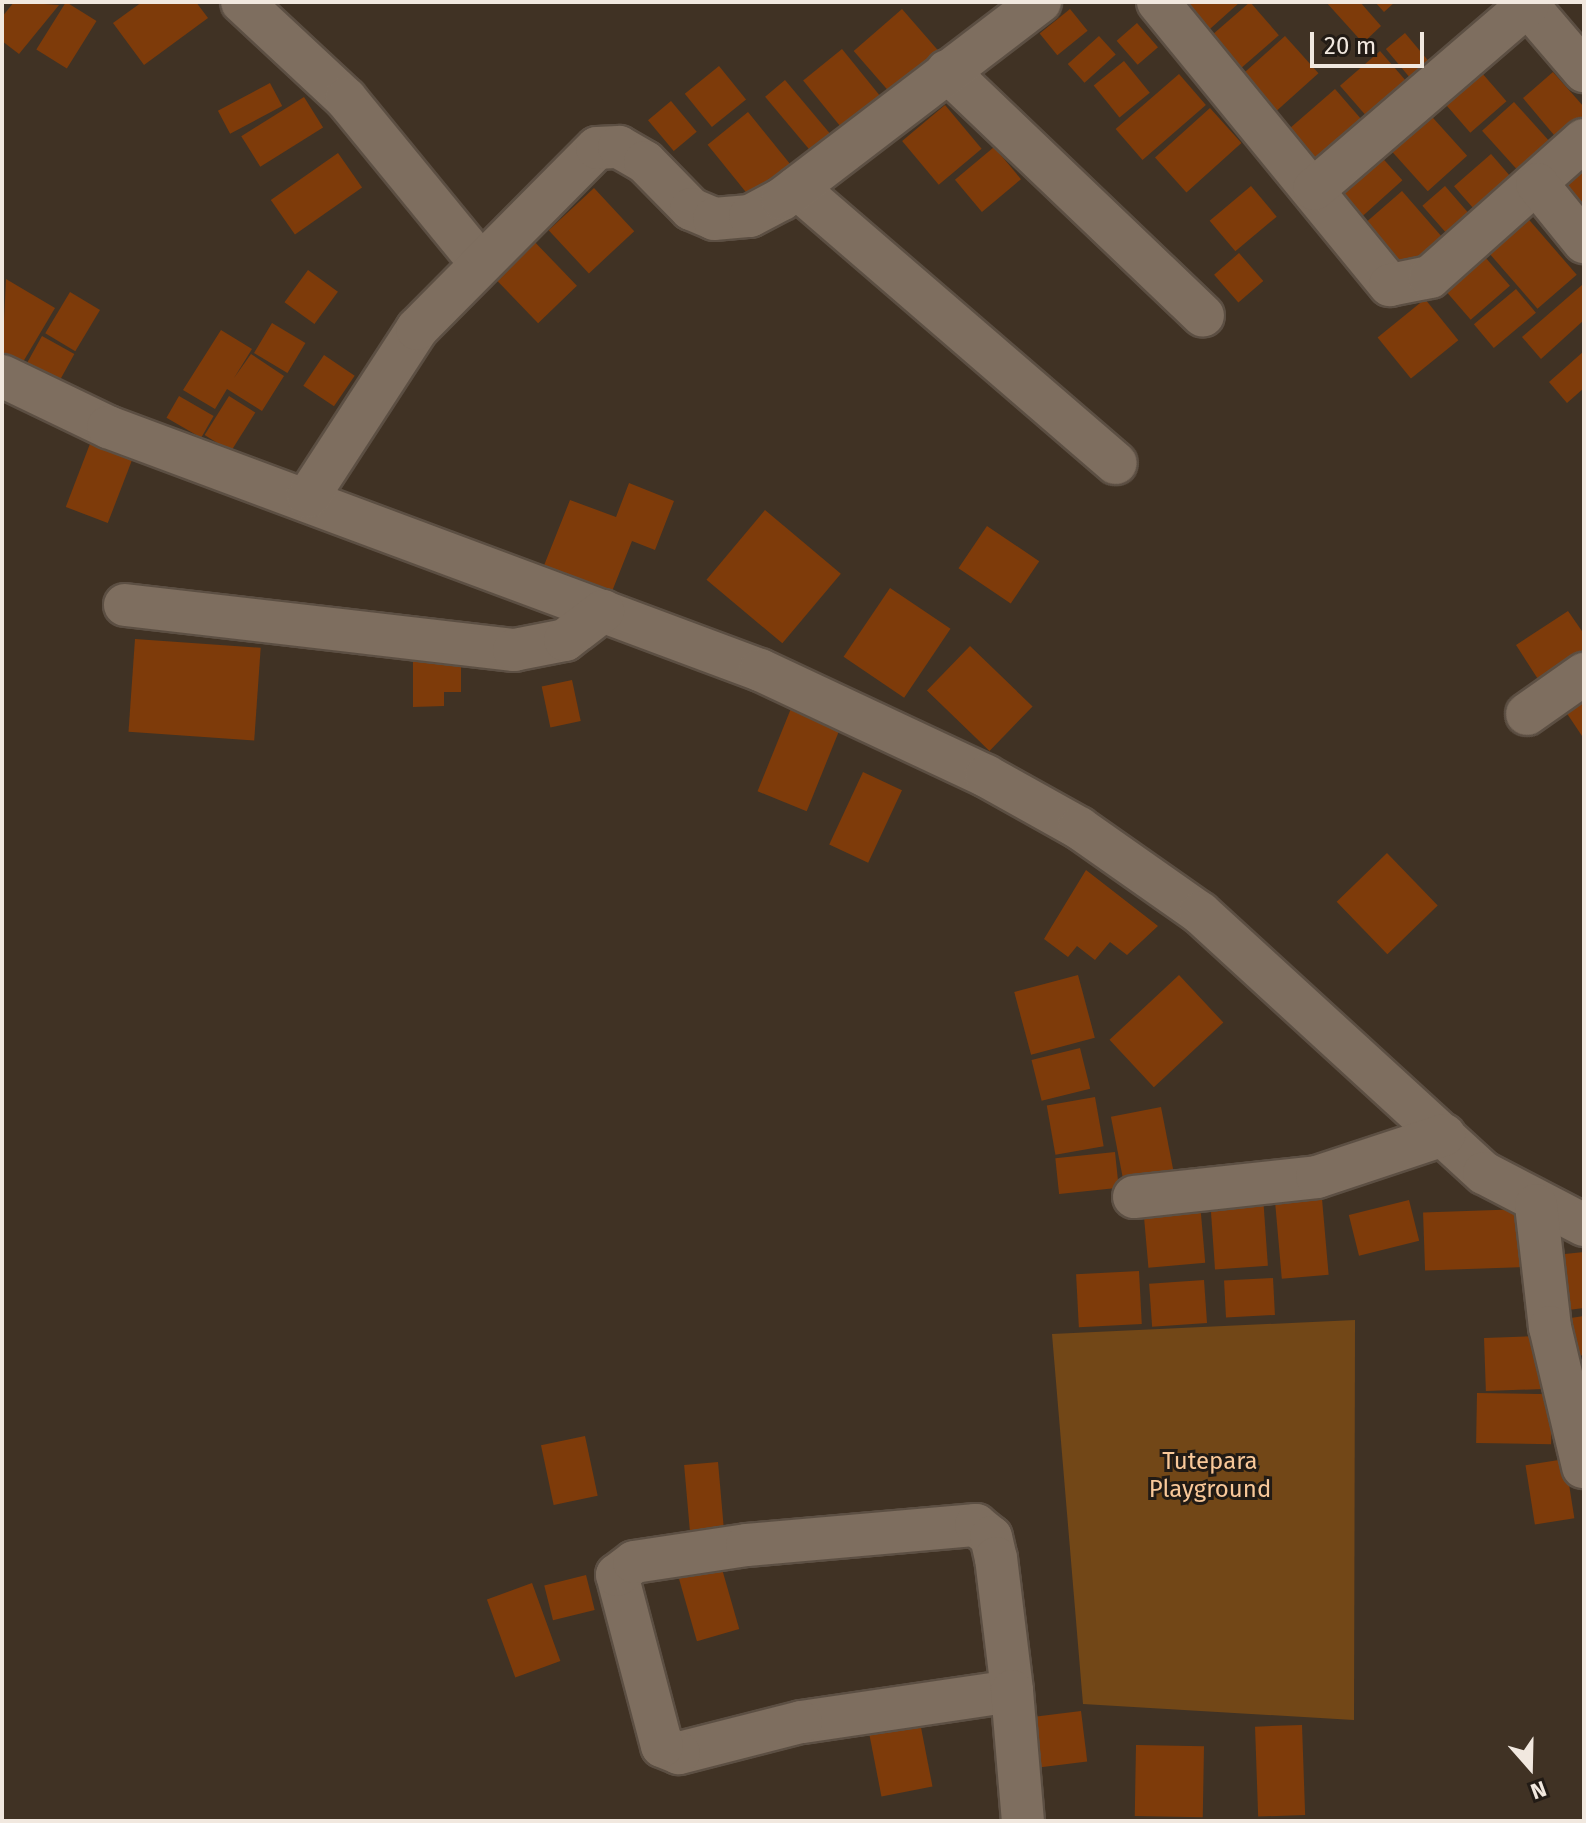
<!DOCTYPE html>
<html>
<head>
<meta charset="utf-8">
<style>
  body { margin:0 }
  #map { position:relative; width:1586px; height:1823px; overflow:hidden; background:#403224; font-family:"Fira Sans",sans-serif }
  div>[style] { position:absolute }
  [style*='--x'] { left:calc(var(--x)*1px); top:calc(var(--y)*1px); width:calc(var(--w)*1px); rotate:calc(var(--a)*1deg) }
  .green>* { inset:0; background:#724717 }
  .building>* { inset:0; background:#7e3b0a; transform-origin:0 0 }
  .roads { filter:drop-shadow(2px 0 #5c4f43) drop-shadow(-2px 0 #5c4f43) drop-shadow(0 2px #5c4f43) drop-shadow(0 -2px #5c4f43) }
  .minor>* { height:42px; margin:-21px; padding:0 21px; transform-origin:21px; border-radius:21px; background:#7e6e5f }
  span { translate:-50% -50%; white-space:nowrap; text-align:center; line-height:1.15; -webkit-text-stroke:6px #221b15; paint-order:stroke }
  .park-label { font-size:24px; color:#f9c899 }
  .frame { position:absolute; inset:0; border:4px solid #f1e8df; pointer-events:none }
  .north { position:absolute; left:1490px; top:1727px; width:80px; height:80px; -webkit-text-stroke:6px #221b15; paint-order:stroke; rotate:160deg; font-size:22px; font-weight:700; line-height:32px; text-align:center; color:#f1e8df }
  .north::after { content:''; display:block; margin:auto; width:28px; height:36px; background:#f1e8df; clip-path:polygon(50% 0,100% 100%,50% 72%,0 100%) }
  .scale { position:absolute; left:1310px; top:32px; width:114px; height:36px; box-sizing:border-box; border:4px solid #f1e8df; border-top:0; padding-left:10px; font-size:24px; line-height:28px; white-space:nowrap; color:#f1e8df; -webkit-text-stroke:6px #221b15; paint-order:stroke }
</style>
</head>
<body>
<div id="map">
  <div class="green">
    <div style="clip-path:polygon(1355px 1320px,1354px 1720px,1083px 1704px,1052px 1334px)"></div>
  </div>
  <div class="building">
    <div style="clip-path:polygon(14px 2px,59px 5px,19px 54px,2px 41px,2px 17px)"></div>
    <div style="left:66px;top:2px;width:36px;height:56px;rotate:32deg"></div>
    <div style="clip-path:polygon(142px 2px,196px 2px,208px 18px,144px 65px,113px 23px)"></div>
    <div style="clip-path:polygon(1179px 2px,1240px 2px,1201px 37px)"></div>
    <div style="left:1250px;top:2px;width:44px;height:64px;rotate:49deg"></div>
    <div style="clip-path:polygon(1326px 2px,1360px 2px,1381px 26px,1363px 43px)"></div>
    <div style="clip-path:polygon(1375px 2px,1395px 2px,1384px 12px)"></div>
    <div style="left:902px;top:9px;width:68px;height:64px;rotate:49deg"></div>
    <div style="left:1070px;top:9px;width:28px;height:39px;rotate:51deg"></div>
    <div style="left:1137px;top:23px;width:32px;height:27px;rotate:49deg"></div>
    <div style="left:1405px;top:33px;width:43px;height:25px;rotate:50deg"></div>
    <div style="left:1099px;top:36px;width:25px;height:42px;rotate:48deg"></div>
    <div style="left:1285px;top:36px;width:50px;height:67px;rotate:48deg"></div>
    <div style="left:842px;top:49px;width:77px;height:50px;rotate:51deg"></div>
    <div style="left:1380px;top:51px;width:50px;height:53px;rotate:49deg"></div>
    <div style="left:1124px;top:61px;width:41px;height:39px;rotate:51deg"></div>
    <div style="left:1475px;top:65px;width:48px;height:48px;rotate:49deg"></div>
    <div style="left:719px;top:66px;width:43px;height:44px;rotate:51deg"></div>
    <div style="clip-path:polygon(1553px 72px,1584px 107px,1584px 120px,1559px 141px,1523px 98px)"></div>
    <div style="left:1179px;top:74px;width:41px;height:84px;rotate:49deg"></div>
    <div style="left:785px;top:80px;width:77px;height:26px;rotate:50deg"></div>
    <div style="left:270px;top:83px;width:26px;height:59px;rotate:62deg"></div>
    <div style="left:1335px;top:89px;width:52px;height:69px;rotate:49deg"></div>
    <div style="left:304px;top:97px;width:36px;height:74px;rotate:58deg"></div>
    <div style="left:671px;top:101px;width:40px;height:30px;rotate:50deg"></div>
    <div style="left:1514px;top:102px;width:60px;height:43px;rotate:48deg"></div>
    <div style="left:945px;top:105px;width:57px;height:56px;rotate:50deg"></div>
    <div style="left:1210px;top:108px;width:47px;height:74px;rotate:48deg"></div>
    <div style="left:1425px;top:109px;width:63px;height:53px;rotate:48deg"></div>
    <div style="left:748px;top:112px;width:72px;height:52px;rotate:51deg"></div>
    <div style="left:994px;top:147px;width:42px;height:51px;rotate:50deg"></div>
    <div style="left:1377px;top:152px;width:38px;height:64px;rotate:48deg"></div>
    <div style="left:338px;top:153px;width:42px;height:82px;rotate:55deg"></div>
    <div style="left:1491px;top:154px;width:35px;height:49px;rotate:49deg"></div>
    <div style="clip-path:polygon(1584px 154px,1584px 217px,1548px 185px)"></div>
    <div style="left:1251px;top:186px;width:40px;height:54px;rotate:50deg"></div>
    <div style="left:1445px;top:186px;width:40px;height:30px;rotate:49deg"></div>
    <div style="left:594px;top:188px;width:59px;height:62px;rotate:47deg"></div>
    <div style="left:1402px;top:191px;width:62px;height:62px;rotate:49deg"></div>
    <div style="left:1517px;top:206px;width:91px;height:52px;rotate:49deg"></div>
    <div style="left:529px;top:236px;width:69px;height:54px;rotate:46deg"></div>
    <div style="left:1239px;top:253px;width:37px;height:33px;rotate:49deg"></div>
    <div style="left:1485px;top:257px;width:38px;height:52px;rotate:49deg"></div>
    <div style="left:308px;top:270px;width:37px;height:40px;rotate:36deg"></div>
    <div style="clip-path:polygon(6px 279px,55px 308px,17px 372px,2px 363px)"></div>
    <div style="clip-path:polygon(1582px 285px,1584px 320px,1541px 359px,1522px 337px)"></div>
    <div style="left:1516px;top:289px;width:31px;height:55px;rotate:50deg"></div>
    <div style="left:70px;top:292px;width:35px;height:48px;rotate:31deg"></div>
    <div style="left:1425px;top:299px;width:53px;height:61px;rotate:51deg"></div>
    <div style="left:272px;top:323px;width:39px;height:35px;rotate:31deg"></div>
    <div style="clip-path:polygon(221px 330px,252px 349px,234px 378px,251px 354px,284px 376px,262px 411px,227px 389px,215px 409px,183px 390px)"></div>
    <div style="left:42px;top:336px;width:37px;height:42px;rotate:29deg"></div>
    <div style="clip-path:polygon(1584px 351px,1584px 388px,1567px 403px,1549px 382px)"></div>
    <div style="left:324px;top:355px;width:37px;height:37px;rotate:34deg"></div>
    <div style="left:179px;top:396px;width:40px;height:25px;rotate:30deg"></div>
    <div style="left:229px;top:396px;width:31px;height:46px;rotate:32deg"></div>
    <div style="left:93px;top:436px;width:45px;height:76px;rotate:21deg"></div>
    <div style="clip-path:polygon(629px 483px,674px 501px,655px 550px,632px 541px,611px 594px,543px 568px,570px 500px,616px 517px)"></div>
    <div style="left:765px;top:510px;width:99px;height:91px;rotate:40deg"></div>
    <div style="left:987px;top:526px;width:63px;height:51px;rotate:34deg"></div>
    <div style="left:890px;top:588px;width:73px;height:83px;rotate:34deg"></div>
    <div style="clip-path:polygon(1568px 611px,1584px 634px,1584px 664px,1545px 690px,1516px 645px)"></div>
    <div style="left:135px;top:639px;width:126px;height:93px;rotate:4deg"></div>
    <div style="left:970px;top:646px;width:87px;height:62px;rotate:44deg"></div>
    <div style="clip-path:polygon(413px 652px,461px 653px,461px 692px,444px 692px,444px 706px,413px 707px)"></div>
    <div style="left:572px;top:680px;width:42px;height:31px;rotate:78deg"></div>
    <div style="clip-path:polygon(1584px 691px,1584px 739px,1562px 706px)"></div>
    <div style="left:792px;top:706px;width:53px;height:92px;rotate:22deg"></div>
    <div style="left:863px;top:772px;width:43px;height:80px;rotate:25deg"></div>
    <div style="left:1387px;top:853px;width:73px;height:70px;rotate:46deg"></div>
    <div style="clip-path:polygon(1086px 870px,1158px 926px,1127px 955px,1110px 942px,1095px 960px,1077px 946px,1068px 957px,1044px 939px)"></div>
    <div style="left:1078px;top:975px;width:65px;height:66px;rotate:75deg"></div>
    <div style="left:1179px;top:975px;width:65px;height:95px;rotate:47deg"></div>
    <div style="left:1080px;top:1048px;width:42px;height:50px;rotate:76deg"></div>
    <div style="left:1095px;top:1097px;width:50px;height:49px;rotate:80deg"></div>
    <div style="left:1161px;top:1107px;width:65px;height:51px;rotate:79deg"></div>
    <div style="left:1115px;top:1152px;width:36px;height:60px;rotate:84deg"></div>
    <div style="left:1263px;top:1196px;width:70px;height:53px;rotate:86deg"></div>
    <div style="left:1322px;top:1199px;width:76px;height:47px;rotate:85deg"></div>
    <div style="left:1409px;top:1200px;width:42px;height:62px;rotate:76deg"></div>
    <div style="left:1200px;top:1203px;width:60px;height:57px;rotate:85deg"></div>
    <div style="left:1524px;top:1209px;width:58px;height:101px;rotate:88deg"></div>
    <div style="clip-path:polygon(1584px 1252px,1584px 1308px,1560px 1311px,1555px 1255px)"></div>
    <div style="left:1139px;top:1271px;width:53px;height:63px;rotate:87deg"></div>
    <div style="left:1273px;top:1278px;width:37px;height:49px;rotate:87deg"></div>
    <div style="left:1204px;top:1280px;width:43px;height:55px;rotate:86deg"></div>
    <div style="clip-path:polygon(1584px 1316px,1584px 1355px,1569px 1357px,1564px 1319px)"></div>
    <div style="left:1541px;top:1336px;width:53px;height:57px;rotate:88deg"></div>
    <div style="left:1477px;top:1393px;width:75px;height:50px;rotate:1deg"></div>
    <div style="left:585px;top:1436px;width:61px;height:45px;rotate:78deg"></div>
    <div style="left:1565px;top:1459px;width:60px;height:40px;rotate:81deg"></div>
    <div style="left:718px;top:1462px;width:70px;height:34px;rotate:85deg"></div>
    <div style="left:718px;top:1555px;width:77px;height:44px;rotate:74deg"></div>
    <div style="left:586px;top:1575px;width:36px;height:43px;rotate:76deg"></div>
    <div style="left:532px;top:1583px;width:83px;height:48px;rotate:70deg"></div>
    <div style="left:1081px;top:1711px;width:51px;height:57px;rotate:83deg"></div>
    <div style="left:918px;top:1712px;width:76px;height:52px;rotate:79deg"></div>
    <div style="left:1302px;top:1725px;width:90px;height:47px;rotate:88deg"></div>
    <div style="left:1136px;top:1745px;width:68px;height:71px;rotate:1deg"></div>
  </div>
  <div class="roads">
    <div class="minor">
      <div style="--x:242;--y:2;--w:142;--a:43"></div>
      <div style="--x:346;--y:99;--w:208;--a:50.7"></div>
      <div style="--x:1158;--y:2;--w:366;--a:50.7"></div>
      <div style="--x:1390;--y:285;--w:41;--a:-11.3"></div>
      <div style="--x:1430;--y:277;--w:206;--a:-41.7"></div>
      <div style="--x:1525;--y:2;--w:91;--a:49.5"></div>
      <div style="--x:947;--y:71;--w:354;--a:43.7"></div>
      <div style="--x:1537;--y:184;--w:75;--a:51"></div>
      <div style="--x:797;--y:188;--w:421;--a:40.8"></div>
      <div style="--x:1314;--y:189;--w:282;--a:-40.7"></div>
      <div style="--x:2;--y:376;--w:118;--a:25.7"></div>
      <div style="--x:108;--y:427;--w:696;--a:20.44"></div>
      <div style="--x:760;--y:670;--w:250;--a:25.1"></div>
      <div style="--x:986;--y:776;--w:107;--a:29.2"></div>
      <div style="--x:1079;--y:828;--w:148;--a:35.1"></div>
      <div style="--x:1200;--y:913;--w:385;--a:42.5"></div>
      <div style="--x:1484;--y:1173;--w:113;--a:27.5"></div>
      <div style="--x:308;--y:497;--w:200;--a:-57"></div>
      <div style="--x:417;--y:329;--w:255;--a:-45.2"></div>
      <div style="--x:597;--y:148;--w:22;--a:-3"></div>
      <div style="--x:619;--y:147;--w:30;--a:30"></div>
      <div style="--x:645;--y:162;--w:66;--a:45.6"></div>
      <div style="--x:691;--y:209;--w:25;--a:23"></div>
      <div style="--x:714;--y:219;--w:36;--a:-5"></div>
      <div style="--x:750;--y:216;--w:36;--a:-28"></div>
      <div style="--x:782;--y:199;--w:325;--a:-37.4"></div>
      <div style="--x:125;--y:605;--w:392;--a:6.6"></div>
      <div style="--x:514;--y:650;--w:52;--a:-11.1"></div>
      <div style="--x:565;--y:640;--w:48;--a:-37.3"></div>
      <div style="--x:1527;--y:714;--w:70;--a:-35.1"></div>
      <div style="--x:1134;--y:1197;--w:184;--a:-6.2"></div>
      <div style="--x:1317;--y:1177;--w:134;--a:-18.3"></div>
      <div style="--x:1536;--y:1205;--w:123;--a:83.5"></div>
      <div style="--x:1550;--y:1327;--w:144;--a:76.7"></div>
      <div style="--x:1012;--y:1691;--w:213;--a:171.6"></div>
      <div style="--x:801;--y:1722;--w:126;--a:165.7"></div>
      <div style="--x:679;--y:1753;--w:18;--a:-158"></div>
      <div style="--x:662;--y:1746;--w:177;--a:-104.7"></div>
      <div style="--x:617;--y:1575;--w:21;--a:-37"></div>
      <div style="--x:634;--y:1562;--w:114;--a:-8.6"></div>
      <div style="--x:747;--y:1545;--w:230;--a:-5"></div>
      <div style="--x:976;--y:1525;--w:19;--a:39"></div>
      <div style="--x:991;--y:1537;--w:22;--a:77"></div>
      <div style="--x:996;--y:1558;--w:134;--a:83.1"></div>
      <div style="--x:1012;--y:1691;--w:130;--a:85.2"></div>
    </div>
  </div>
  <div class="park-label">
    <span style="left:1210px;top:1476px">Tutepara<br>Playground</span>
  </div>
  <div class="frame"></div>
  <div class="north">N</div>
  <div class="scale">20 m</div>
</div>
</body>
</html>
